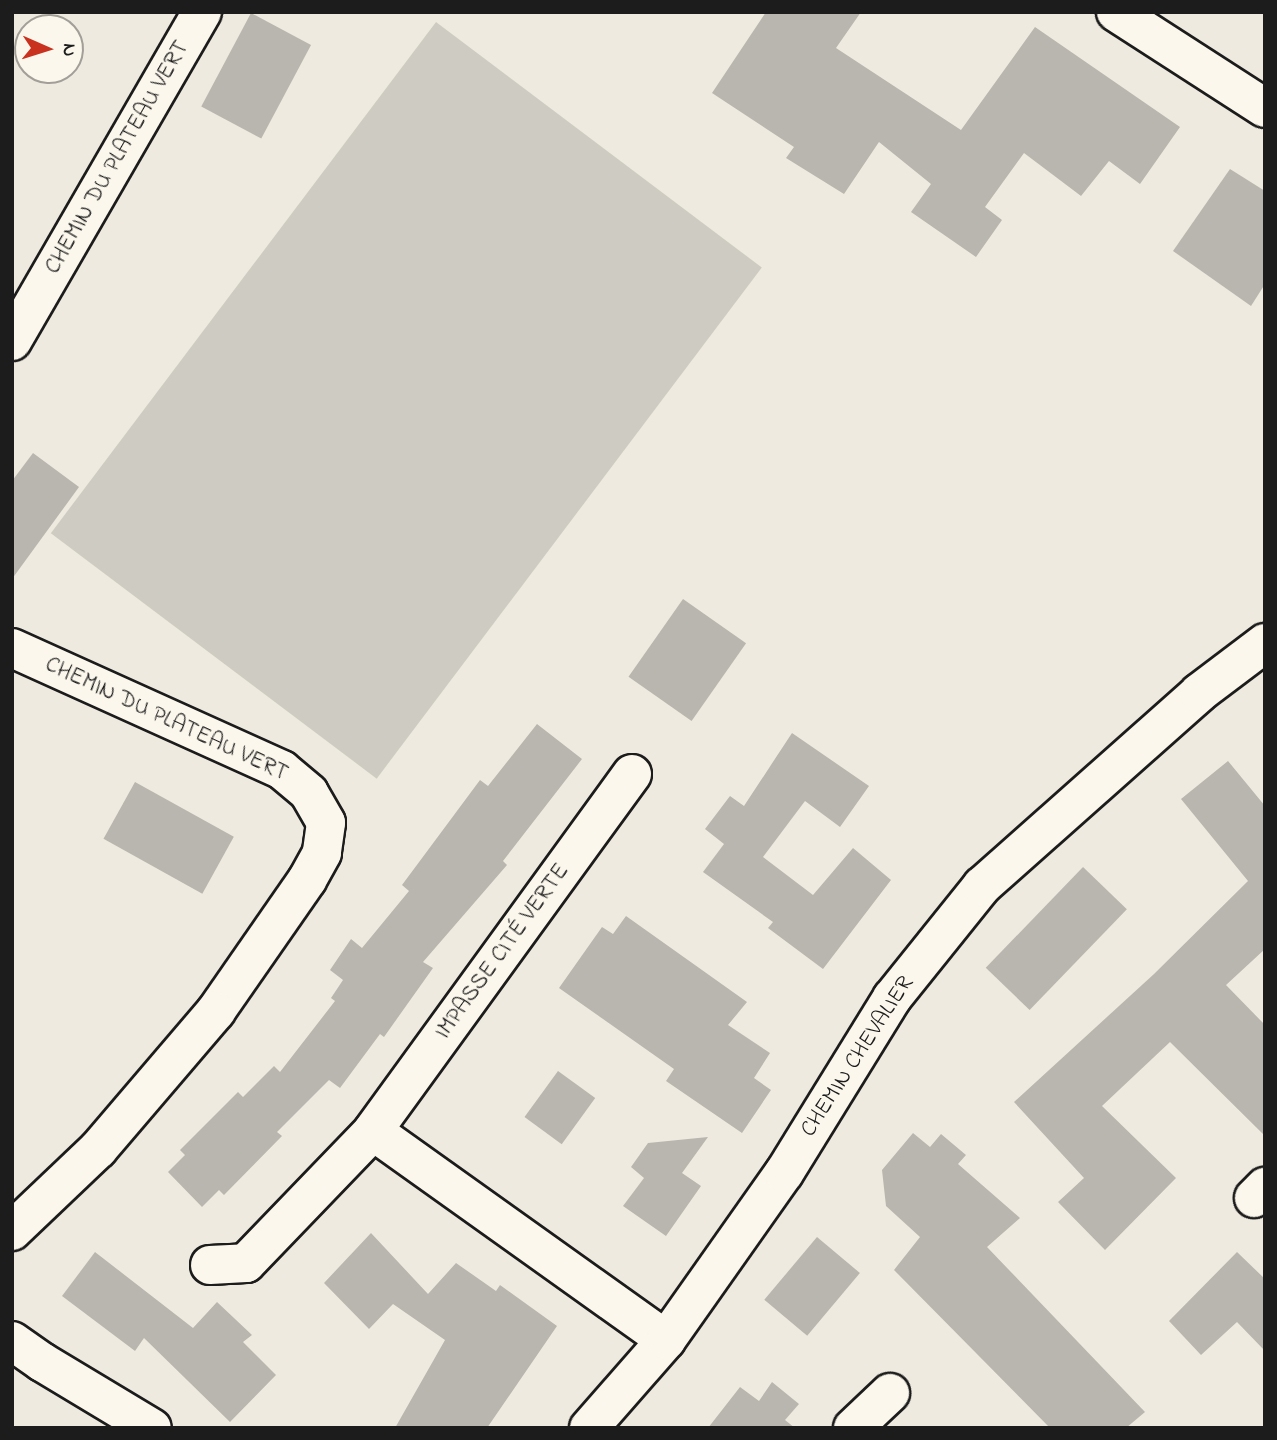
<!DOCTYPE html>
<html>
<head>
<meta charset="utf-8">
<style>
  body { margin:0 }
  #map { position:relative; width:1277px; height:1440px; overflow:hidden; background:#eeeadf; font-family:"Indie Flower",sans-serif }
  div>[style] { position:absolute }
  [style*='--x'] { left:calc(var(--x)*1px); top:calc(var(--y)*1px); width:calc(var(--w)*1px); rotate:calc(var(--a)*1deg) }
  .green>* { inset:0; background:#ceccc2; transform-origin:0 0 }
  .building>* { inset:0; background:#b9b6af; transform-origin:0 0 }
  .roads { filter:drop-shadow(2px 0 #1c1c1c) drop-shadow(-2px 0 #1c1c1c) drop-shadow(0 2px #1c1c1c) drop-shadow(0 -2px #1c1c1c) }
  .minor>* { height:38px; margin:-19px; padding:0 19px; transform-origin:19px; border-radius:19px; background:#fbf7ec }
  span { translate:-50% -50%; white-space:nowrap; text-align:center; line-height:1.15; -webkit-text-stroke:5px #fbf7ec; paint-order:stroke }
  .street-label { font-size:23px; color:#1c1c1c }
  .frame { position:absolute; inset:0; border:14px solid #1c1c1c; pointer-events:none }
  .north { position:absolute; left:14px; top:14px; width:70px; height:70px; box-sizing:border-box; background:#fbf7ec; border:2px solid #a29f99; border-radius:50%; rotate:93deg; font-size:19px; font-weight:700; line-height:28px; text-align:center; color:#1c1c1c }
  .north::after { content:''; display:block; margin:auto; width:24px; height:32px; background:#c8321e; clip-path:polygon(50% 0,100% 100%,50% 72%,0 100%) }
</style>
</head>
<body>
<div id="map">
  <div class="green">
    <div style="left:436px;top:22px;width:408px;height:640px;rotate:37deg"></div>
  </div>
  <div class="building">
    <div style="clip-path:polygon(766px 12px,861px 12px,836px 48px,961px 130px,1035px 27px,1180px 127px,1140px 184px,1109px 161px,1081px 196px,1024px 153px,985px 207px,1002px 220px,976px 257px,911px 212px,931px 184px,879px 142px,844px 194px,786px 158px,794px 147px,712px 93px)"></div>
    <div style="left:251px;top:13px;width:68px;height:106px;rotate:28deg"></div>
    <div style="clip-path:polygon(1230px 169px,1265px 191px,1265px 284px,1251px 306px,1173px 251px)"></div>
    <div style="clip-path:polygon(33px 453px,79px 487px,12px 579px,12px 481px)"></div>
    <div style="left:683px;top:599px;width:77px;height:95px;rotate:35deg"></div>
    <div style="clip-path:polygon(537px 724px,582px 759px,503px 861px,507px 865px,423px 962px,433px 968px,384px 1037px,380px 1034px,340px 1088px,329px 1080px,277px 1132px,282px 1136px,224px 1195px,219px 1190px,202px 1207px,168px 1172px,185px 1155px,180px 1150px,238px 1092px,243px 1097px,274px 1066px,280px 1072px,335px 1001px,331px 998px,343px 980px,330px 970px,351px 939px,362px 948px,409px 891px,402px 885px,480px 780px,488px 786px)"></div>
    <div style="clip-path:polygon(792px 733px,869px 786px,840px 827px,805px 801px,763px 857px,813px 895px,853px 848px,891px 880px,823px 969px,768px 928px,773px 922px,703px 872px,724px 844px,705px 829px,730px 796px,744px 806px)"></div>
    <div style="clip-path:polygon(1228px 761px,1265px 806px,1265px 949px,1226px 985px,1265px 1025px,1265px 1136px,1170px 1042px,1102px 1106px,1176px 1178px,1105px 1250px,1058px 1202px,1084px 1178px,1014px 1102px,1154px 974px,1248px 881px,1181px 799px)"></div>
    <div style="left:135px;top:782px;width:113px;height:65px;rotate:29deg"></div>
    <div style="left:1083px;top:867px;width:61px;height:140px;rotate:44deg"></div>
    <div style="clip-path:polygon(626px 916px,747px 1002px,728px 1025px,770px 1053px,754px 1078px,771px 1090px,742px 1133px,666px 1081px,674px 1069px,559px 988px,602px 927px,613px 934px)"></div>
    <div style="left:558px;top:1071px;width:46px;height:57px;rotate:36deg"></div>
    <div style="clip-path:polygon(913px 1133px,930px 1147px,941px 1134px,966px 1155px,958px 1164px,1020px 1218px,987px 1247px,1145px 1412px,1126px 1428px,1050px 1428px,894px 1270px,920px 1237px,886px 1206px,882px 1170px)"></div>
    <div style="clip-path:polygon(708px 1137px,682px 1173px,701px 1186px,666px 1236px,623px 1206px,644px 1178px,631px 1167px,648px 1143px)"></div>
    <div style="clip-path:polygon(371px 1233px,428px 1294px,456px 1263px,496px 1291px,500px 1285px,557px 1326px,487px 1428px,395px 1428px,445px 1340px,393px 1304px,369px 1329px,324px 1283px)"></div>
    <div style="left:817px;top:1237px;width:56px;height:82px;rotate:40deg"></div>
    <div style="clip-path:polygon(95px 1252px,193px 1328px,217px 1302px,252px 1335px,243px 1342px,276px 1375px,230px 1422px,144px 1338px,135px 1351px,62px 1296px)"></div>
    <div style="clip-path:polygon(1237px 1252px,1265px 1279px,1265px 1351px,1237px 1322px,1201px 1355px,1169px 1321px)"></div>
    <div style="clip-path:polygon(772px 1382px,799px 1404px,785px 1420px,795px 1428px,708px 1428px,740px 1387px,759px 1401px)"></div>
  </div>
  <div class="roads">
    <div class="minor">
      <div style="--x:1116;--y:12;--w:177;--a:32.8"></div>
      <div style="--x:12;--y:341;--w:380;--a:-60"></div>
      <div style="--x:12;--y:648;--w:296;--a:24.3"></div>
      <div style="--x:282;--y:770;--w:35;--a:40"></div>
      <div style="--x:309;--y:793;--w:34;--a:60"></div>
      <div style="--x:326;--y:823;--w:30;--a:98"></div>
      <div style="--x:322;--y:853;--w:31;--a:119"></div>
      <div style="--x:307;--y:880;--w:160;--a:124.8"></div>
      <div style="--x:216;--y:1011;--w:182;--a:130.5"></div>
      <div style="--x:98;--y:1149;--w:119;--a:136.4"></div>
      <div style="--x:632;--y:774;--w:441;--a:126"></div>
      <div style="--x:373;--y:1131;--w:360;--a:35.5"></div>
      <div style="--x:1254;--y:1198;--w:16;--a:-45"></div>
      <div style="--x:210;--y:1265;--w:36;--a:-3"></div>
      <div style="--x:246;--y:1263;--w:183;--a:-46.1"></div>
      <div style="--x:12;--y:1341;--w:37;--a:35"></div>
      <div style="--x:42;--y:1362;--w:128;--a:31"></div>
      <div style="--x:589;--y:1428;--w:117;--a:-48.8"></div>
      <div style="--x:666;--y:1340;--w:204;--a:-54.8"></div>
      <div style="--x:784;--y:1173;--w:206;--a:-58.3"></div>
      <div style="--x:892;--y:998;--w:144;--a:-51.2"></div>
      <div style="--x:982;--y:886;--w:290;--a:-41.6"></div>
      <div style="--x:1199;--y:693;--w:83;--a:-37.1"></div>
      <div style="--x:853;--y:1428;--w:51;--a:-43.4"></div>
    </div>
  </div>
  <div class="street-label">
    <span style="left:118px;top:158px;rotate:-60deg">CHEMIN DU PLATEAU VERT</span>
    <span style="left:166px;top:720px;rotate:25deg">CHEMIN DU PLATEAU VERT</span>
    <span style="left:503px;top:952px;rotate:-54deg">IMPASSE CITÉ VERTE</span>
    <span style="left:858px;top:1057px;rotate:-57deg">CHEMIN CHEVALIER</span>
  </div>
  <div class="frame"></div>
  <div class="north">N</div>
</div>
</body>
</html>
